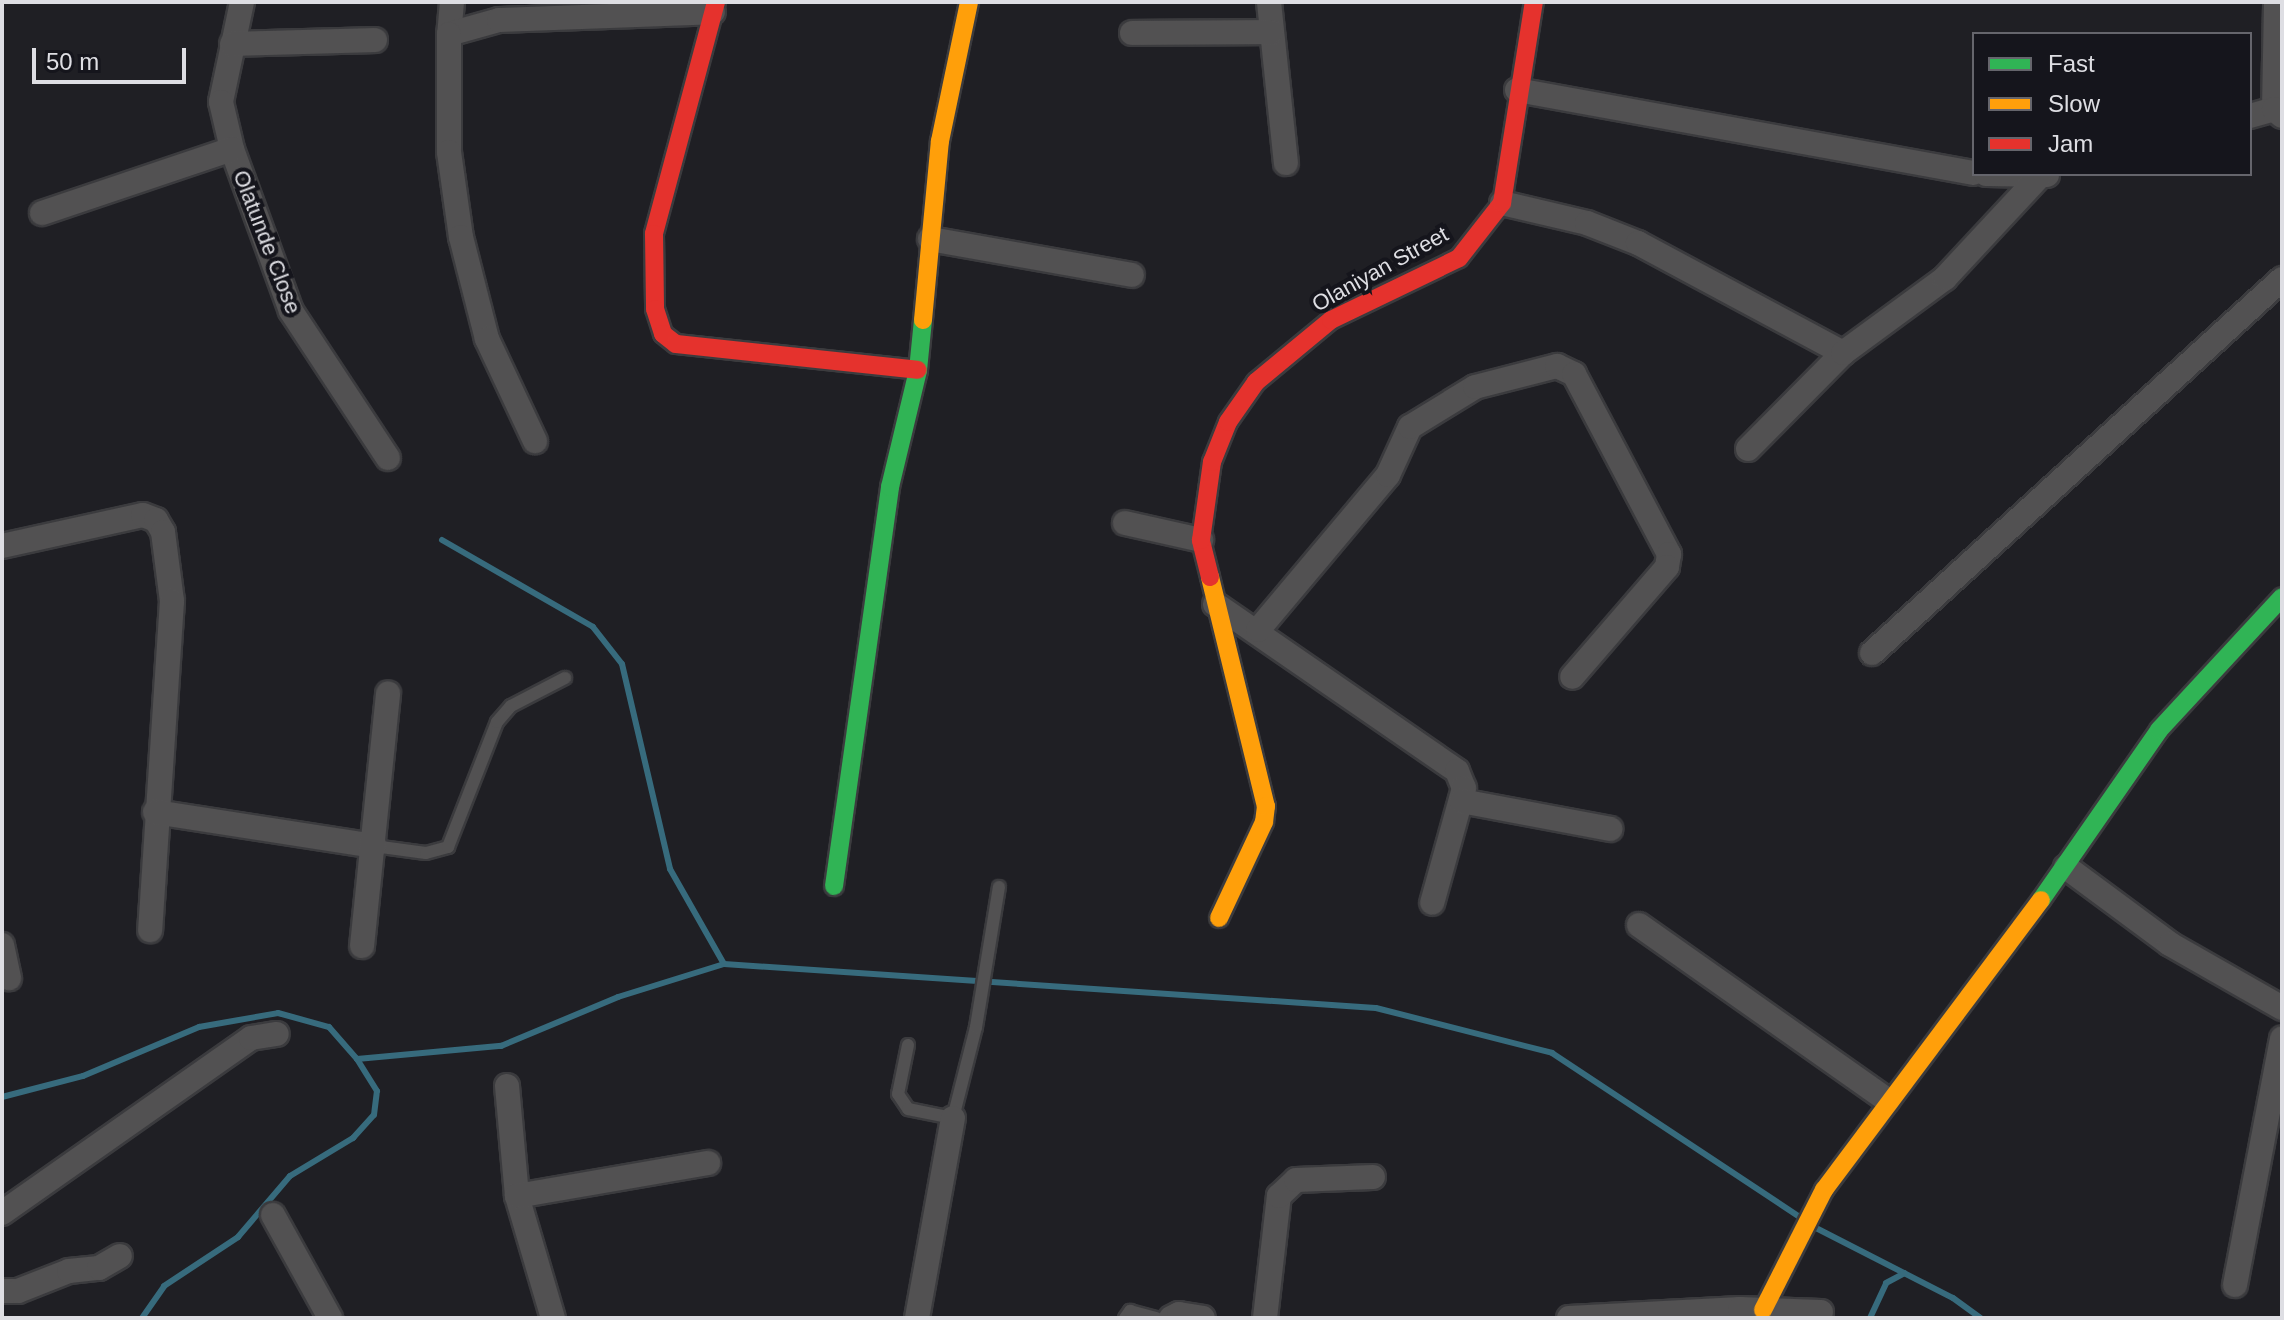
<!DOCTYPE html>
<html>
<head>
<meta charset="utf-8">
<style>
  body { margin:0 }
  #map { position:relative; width:2284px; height:1320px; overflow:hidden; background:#1f1f24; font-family:Helvetica,sans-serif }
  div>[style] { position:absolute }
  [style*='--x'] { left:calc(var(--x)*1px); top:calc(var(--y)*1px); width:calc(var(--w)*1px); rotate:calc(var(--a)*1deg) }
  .stream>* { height:6px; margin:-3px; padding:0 3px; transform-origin:3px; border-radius:3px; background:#376b7d }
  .roads { filter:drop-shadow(2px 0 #3b3b3e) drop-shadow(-2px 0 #3b3b3e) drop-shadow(0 2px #3b3b3e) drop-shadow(0 -2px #3b3b3e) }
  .lane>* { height:12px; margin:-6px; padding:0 6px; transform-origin:6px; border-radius:6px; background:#525152 }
  .street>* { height:24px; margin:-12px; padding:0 12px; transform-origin:12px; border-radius:12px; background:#525152 }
  .fast>* { height:18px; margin:-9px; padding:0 9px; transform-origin:9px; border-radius:9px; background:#30b455 }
  .slow>* { height:18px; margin:-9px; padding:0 9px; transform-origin:9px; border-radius:9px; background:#ff9f0a }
  .jam>* { height:18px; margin:-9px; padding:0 9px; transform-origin:9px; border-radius:9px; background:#e5322d }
  span { translate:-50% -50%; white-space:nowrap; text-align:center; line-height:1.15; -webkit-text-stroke:8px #15151c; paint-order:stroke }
  .street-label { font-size:22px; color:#dedee3 }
  .frame { position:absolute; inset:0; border:4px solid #dedee3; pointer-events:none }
  .legend { position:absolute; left:1972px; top:32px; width:280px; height:144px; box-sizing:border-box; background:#15151c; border:2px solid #65656c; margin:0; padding:10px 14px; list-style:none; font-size:24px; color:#dedee3 }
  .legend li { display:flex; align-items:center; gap:16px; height:40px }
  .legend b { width:40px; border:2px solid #65656c }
  .scale { position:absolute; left:32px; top:48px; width:154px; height:36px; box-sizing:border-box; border:4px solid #dedee3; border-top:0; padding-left:10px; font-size:24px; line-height:28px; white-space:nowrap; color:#dedee3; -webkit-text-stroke:6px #15151c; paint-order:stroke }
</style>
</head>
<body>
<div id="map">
  <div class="stream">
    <div style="--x:442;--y:540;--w:174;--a:29.9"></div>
    <div style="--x:593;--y:627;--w:47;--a:51.9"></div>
    <div style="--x:622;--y:664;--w:211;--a:76.8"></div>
    <div style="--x:670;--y:869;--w:109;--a:60.4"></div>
    <div style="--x:2;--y:1097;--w:84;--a:-14.5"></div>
    <div style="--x:83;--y:1076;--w:126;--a:-22.9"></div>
    <div style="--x:199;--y:1027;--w:80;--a:-10"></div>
    <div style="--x:278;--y:1013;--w:53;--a:15.4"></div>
    <div style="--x:329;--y:1027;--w:43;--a:48.8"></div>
    <div style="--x:357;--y:1059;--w:145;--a:-5.2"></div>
    <div style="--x:501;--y:1046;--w:127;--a:-22.7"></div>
    <div style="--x:618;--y:997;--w:111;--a:-17.3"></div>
    <div style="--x:724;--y:964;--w:653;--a:3.86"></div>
    <div style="--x:1376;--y:1008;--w:182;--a:14.3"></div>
    <div style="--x:1552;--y:1053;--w:297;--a:33.5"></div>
    <div style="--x:1816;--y:1228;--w:154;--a:27.1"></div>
    <div style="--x:1953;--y:1298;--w:34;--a:36"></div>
    <div style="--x:142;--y:1318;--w:39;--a:-55"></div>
    <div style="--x:164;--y:1286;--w:89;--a:-33.5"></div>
    <div style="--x:238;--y:1237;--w:80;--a:-49.6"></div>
    <div style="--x:290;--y:1176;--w:74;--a:-31.1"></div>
    <div style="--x:353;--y:1138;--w:31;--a:-48"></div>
    <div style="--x:374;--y:1115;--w:24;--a:-83"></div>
    <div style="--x:377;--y:1091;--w:38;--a:-122"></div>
    <div style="--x:1870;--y:1318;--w:38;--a:-65"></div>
    <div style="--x:1886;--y:1283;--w:21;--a:-28"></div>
  </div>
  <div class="roads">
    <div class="lane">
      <div style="--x:374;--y:846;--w:52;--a:7.7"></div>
      <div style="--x:426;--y:853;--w:23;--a:-15"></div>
      <div style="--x:448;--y:847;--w:134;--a:-68.6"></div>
      <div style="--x:497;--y:722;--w:21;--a:-49"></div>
      <div style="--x:511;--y:706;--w:61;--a:-27.4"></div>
      <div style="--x:908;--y:1045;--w:50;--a:101.5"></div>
      <div style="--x:898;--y:1094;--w:18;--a:56"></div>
      <div style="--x:908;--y:1109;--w:46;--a:11.3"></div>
      <div style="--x:953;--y:1118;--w:94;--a:-75.8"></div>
      <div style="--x:976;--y:1027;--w:142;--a:-80.7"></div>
      <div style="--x:1125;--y:1318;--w:9;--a:-54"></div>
      <div style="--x:1130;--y:1311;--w:27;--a:15"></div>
    </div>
    <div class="street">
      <div style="--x:242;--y:2;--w:102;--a:101.9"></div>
      <div style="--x:221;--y:102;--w:48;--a:76.8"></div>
      <div style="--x:232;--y:149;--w:172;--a:70"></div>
      <div style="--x:291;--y:311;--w:176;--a:56.6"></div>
      <div style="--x:452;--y:2;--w:32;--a:95"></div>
      <div style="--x:449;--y:34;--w:52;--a:-15.6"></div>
      <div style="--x:499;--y:20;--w:214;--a:-2.1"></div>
      <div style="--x:1269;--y:2;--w:162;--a:84"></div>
      <div style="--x:1132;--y:33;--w:139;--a:-0.4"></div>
      <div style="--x:449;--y:34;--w:118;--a:90"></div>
      <div style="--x:449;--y:152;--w:86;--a:82"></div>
      <div style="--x:461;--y:237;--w:105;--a:75.7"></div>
      <div style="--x:487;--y:339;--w:113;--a:64.8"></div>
      <div style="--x:232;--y:44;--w:143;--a:-1.6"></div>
      <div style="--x:1517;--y:90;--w:464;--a:10.3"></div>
      <div style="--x:2274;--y:109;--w:107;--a:-88.9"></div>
      <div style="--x:2250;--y:116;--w:25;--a:-16"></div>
      <div style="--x:2274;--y:109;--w:11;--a:41"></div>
      <div style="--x:1986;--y:174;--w:61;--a:0.9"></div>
      <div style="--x:1502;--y:203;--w:87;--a:13.2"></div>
      <div style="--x:1587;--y:223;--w:55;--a:21.4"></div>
      <div style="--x:1638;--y:243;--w:233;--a:28.2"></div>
      <div style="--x:42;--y:213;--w:200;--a:-18.6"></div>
      <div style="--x:930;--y:239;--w:205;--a:10.1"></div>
      <div style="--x:1748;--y:449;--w:135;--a:-45.3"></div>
      <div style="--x:1843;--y:353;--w:127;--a:-36.3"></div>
      <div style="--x:1945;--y:278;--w:137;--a:-47.1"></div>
      <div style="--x:1125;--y:523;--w:78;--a:12.6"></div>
      <div style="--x:2;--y:546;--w:144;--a:-12.4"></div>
      <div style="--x:143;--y:515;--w:14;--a:21"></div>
      <div style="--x:156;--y:520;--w:14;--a:60"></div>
      <div style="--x:163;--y:532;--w:70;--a:82.6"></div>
      <div style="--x:172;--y:601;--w:330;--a:93.8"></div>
      <div style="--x:1215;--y:604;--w:294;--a:34.6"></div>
      <div style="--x:1457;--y:771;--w:18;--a:68"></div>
      <div style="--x:1464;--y:788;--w:119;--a:105.5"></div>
      <div style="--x:1258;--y:630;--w:202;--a:-50"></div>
      <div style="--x:1388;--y:475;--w:53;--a:-65.4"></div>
      <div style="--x:1410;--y:427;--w:76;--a:-31.6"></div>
      <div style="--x:1475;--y:387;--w:85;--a:-14.4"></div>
      <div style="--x:1557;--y:366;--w:19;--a:25"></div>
      <div style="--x:1574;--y:374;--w:204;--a:62.2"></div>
      <div style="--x:1669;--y:554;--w:13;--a:99"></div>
      <div style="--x:1667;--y:567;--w:145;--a:130.8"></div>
      <div style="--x:1872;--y:653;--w:555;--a:-42.37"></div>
      <div style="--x:1461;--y:801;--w:152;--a:10.6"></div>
      <div style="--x:155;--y:812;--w:222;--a:8.8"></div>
      <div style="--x:2066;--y:867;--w:129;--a:36.5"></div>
      <div style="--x:2170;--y:944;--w:129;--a:29.7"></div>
      <div style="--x:1639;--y:925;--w:304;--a:35.2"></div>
      <div style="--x:2;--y:945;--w:34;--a:78"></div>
      <div style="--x:362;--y:946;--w:254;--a:-84.1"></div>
      <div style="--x:507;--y:1086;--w:110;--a:84.8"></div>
      <div style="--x:517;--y:1196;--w:127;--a:73.6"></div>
      <div style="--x:517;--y:1196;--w:194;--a:-9.8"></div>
      <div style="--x:2;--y:1213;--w:304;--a:-35.1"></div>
      <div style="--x:251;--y:1038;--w:26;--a:-9"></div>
      <div style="--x:273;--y:1215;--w:118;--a:61"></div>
      <div style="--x:2235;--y:1285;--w:251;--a:-79.2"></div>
      <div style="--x:2;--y:1291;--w:16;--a:0"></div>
      <div style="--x:18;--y:1291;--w:55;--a:-21.4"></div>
      <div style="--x:69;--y:1271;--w:30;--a:-6"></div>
      <div style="--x:99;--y:1268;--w:24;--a:-30"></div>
      <div style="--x:917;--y:1318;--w:203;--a:-79.8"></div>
      <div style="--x:1171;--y:1318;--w:9;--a:-27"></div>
      <div style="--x:1179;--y:1314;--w:24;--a:9"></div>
      <div style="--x:1265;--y:1318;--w:123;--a:-83.5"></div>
      <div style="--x:1279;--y:1196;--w:23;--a:-43"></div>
      <div style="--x:1296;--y:1180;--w:77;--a:-2.2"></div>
      <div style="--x:1569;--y:1318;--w:171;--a:-3"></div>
      <div style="--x:1740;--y:1309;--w:81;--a:2.1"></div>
    </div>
    <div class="fast">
      <div style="--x:834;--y:886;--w:403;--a:-82"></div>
      <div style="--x:890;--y:487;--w:120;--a:-76.5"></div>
      <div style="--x:918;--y:370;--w:50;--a:-84.3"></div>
      <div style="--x:2041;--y:900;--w:207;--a:-55.2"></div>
      <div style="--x:2159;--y:730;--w:181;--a:-47.2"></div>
    </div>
    <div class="slow">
      <div style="--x:923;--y:320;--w:180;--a:-84.6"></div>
      <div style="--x:940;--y:141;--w:142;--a:-78.2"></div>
      <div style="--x:1210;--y:577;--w:236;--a:76.3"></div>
      <div style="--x:1266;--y:806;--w:16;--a:97"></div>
      <div style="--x:1264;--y:822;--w:106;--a:115.1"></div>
      <div style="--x:1763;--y:1310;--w:135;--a:-63.1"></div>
      <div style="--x:1824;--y:1190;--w:362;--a:-53.2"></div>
    </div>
    <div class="jam">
      <div style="--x:716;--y:2;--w:240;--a:105"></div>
      <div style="--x:654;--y:234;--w:75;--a:89.2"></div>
      <div style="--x:655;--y:309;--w:26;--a:72"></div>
      <div style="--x:663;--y:334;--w:16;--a:38"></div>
      <div style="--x:676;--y:344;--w:243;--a:6.1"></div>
      <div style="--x:1210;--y:577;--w:38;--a:-104"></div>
      <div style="--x:1201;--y:540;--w:79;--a:-82"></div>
      <div style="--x:1212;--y:462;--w:43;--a:-68.2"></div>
      <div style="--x:1228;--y:422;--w:49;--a:-55"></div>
      <div style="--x:1256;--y:382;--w:97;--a:-39.6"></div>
      <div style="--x:1331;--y:320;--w:142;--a:-25.8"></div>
      <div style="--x:1459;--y:258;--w:70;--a:-52"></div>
      <div style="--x:1502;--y:203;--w:204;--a:-81"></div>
    </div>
  </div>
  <div class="street-label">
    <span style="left:267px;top:242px;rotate:69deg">Olatunde Close</span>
    <span style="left:1380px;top:269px;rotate:-29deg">Olaniyan Street</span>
  </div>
  <div class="frame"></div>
  <ul class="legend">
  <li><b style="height:10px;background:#30b455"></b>Fast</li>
  <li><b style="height:10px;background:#ff9f0a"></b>Slow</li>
  <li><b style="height:10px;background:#e5322d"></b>Jam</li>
  </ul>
  <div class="scale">50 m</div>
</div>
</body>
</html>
